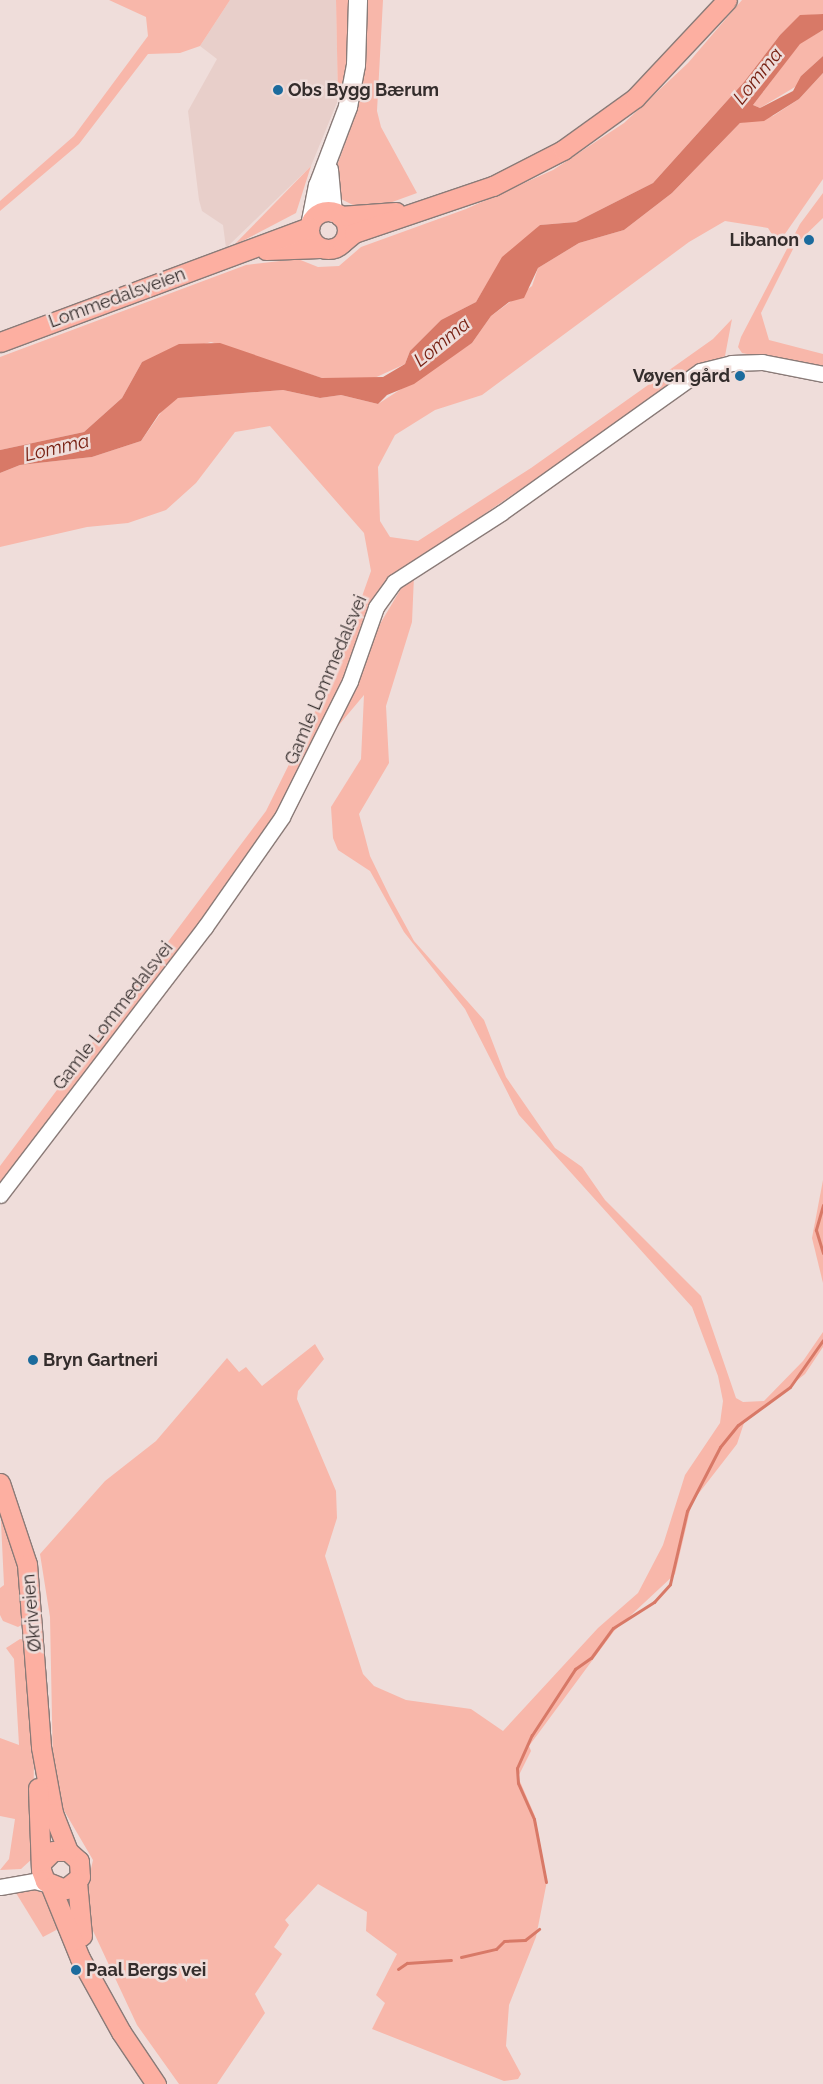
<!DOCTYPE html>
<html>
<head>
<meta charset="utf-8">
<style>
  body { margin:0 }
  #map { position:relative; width:823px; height:2084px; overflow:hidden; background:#efddda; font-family:Raleway,sans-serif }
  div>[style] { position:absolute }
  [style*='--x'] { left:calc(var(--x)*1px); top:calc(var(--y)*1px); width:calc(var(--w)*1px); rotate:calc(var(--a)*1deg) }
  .built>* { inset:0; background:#e8cfca }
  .green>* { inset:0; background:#f8b7aa }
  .water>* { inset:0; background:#d87967 }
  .stream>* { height:3px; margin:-1.5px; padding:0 1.5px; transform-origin:1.5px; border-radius:1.5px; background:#d87967 }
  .roads { filter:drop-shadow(1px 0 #8a7b78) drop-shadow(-1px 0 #8a7b78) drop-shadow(0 1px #8a7b78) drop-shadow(0 -1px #8a7b78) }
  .tertiary>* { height:15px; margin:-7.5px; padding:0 7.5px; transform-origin:7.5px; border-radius:7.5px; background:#fff }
  .secondary>* { height:18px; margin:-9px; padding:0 9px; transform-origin:9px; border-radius:9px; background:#fff }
  .primary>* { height:19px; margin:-9.5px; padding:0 9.5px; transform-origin:9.5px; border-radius:9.5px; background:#fdafa1 }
  .primary>.ring { margin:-9.5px; padding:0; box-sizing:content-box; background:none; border:19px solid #fdafa1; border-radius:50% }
  .dots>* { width:14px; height:14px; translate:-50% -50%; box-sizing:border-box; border:2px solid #efddda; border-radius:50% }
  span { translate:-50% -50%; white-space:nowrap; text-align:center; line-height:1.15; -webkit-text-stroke:5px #efddda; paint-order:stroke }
  .poi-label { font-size:18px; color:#342d2c; font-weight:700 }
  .left { translate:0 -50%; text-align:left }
  .right { translate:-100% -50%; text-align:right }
  .street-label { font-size:18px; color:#342d2c }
  .water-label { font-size:19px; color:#772113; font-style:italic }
</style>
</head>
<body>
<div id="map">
  <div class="built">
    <div style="clip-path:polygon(230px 0,336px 0,338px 100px,311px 166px,226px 248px,223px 225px,202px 211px,199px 200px,188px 111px,217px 59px,200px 46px)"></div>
  </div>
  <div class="green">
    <div style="clip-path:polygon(109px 0,230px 0,200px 46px,180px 53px,148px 54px,79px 144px,0 211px,0 201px,74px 136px,148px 36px,146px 17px)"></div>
    <div style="clip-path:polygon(336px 0,349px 0,347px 76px,338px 100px)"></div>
    <div style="clip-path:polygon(363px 0,383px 0,377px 111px,381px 127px,417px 193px,384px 205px,357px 207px,337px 197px,334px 174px,355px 116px,362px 80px)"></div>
    <div style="clip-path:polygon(742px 0,823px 0,823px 14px,800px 16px,780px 35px,744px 82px,653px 183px,576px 222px,540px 225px,491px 277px,476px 302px,441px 320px,410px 351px,405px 364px,370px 380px,322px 378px,211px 342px,142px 362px,122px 398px,84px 432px,0 450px,0 357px,246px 265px,298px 259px,318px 267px,339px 266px,361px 247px,466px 209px,553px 170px,624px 123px,688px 63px)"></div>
    <div style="clip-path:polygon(823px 30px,823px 56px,801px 76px,800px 84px,760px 108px,753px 105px,800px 43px)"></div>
    <div style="clip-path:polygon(823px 73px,823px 179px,778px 244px,768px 228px,725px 221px,689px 242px,482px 395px,435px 410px,395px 435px,378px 467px,380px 521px,390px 537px,418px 541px,531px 468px,713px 339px,732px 319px,725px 356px,705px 364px,393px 576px,305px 767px,241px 870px,0 1187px,0 1166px,266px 811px,337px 667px,371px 571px,364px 533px,270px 426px,235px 432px,196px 483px,166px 510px,128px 523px,87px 527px,0 547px,0 473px,20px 465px,92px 457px,141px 441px,167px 404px,178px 398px,283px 390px,320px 398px,341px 395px,378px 404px,472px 343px,491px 316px,532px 286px,538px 268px,579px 243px,624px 230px,672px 193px,740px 123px,773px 116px,799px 99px)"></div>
    <div style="clip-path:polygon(311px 166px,296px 213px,233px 246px)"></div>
    <div style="clip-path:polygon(823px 193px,823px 218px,795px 245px,761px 313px,769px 340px,823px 354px,823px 369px,742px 353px,738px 347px,741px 337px,800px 224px)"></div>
    <div style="clip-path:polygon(414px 576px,412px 622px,386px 706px,389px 763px,359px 814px,370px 856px,390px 897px,414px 941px,484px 1020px,506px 1077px,555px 1148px,582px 1167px,605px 1200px,701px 1296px,736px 1398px,743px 1402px,764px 1401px,803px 1361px,823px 1332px,823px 1347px,805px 1374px,744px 1423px,737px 1444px,692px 1502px,675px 1574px,614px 1631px,529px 1746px,531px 1751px,518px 1777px,535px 1816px,547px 1881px,536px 1937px,509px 2005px,506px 2046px,521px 2074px,518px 2079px,504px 2081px,372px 2029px,385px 2003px,376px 1995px,397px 1954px,366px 1931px,367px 1912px,318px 1884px,285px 1920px,289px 1925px,274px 1947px,282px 1954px,255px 1994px,265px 2013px,217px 2084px,179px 2084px,137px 2025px,87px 1918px,86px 1891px,93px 1860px,59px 1802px,53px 1769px,50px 1617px,40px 1554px,105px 1481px,156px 1441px,227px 1358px,239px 1372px,246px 1367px,262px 1386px,315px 1344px,324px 1359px,298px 1391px,297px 1399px,336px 1491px,337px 1518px,325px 1556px,363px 1674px,374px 1686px,406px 1700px,471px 1709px,503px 1731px,598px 1628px,638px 1593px,663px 1545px,685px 1475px,720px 1423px,723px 1401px,718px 1376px,692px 1307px,519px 1115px,465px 1009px,404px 932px,370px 871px,338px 850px,333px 838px,331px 807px,361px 759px,364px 695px,333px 732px,377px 629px,402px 587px)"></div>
    <div style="clip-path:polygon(823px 1180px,823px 1283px,812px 1238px)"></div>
    <div style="clip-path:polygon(0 1501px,17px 1552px,25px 1623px,18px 1627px,3px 1621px,0 1615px,0 1588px,4px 1585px)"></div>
    <div style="clip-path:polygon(20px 1639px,25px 1640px,34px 1751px,33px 1858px,21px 1869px,0 1870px,9px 1859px,15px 1819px,0 1816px,0 1738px,19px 1745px,14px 1659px,6px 1648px)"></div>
    <div style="clip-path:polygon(32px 1888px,48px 1895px,60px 1928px,43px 1937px,16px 1893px)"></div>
  </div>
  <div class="water">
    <div style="clip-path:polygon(823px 14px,823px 30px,800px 44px,753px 105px,760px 108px,793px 91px,801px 76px,823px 56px,823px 73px,799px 99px,764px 121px,740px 123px,672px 193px,624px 230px,579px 243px,538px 268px,524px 298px,509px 302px,491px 316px,472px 343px,414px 384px,387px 395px,378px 404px,341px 395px,320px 398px,283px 390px,178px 398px,159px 414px,141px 441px,92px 457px,20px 465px,0 473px,0 450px,84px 432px,122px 398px,142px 362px,179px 344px,220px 343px,322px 378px,383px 377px,405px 364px,410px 351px,441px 320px,476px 302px,502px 257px,540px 225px,576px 222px,653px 183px,744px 82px,780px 35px,800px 15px)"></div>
  </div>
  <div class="stream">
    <div style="--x:823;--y:1205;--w:26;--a:106"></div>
    <div style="--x:816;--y:1230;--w:24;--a:73"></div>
    <div style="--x:546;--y:1882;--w:64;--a:-100.8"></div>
    <div style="--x:534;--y:1819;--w:39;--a:-114"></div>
    <div style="--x:518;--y:1783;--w:15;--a:-94"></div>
    <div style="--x:517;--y:1768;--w:36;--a:-66"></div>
    <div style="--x:532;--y:1735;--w:79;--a:-56.9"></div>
    <div style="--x:575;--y:1669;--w:19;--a:-35"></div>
    <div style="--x:591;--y:1658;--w:37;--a:-54"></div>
    <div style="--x:613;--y:1628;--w:49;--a:-32.4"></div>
    <div style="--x:654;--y:1602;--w:24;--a:-48"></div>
    <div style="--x:670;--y:1584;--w:75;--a:-76.9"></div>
    <div style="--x:687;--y:1511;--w:72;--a:-62.7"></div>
    <div style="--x:720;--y:1447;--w:28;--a:-51"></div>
    <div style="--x:738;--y:1425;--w:64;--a:-36.2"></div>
    <div style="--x:790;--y:1387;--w:57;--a:-54.9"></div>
    <div style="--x:461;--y:1957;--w:36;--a:-13"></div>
    <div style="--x:496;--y:1949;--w:11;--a:-45"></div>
    <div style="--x:504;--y:1941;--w:21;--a:-3"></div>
    <div style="--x:525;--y:1940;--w:18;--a:-38"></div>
    <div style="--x:398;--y:1969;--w:11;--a:-34"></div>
    <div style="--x:407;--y:1963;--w:44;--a:-3.9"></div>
  </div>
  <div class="roads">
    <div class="tertiary">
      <div style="--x:0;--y:1195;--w:337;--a:-52.6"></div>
      <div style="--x:205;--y:927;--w:134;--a:-55"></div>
      <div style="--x:282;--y:817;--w:152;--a:-63.4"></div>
      <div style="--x:350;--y:681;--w:78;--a:-70.6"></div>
      <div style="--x:376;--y:607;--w:31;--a:-54"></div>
      <div style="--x:394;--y:582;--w:127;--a:-32.8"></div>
      <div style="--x:501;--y:513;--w:244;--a:-35.5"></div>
      <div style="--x:700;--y:371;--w:32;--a:-14"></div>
      <div style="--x:731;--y:363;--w:31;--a:-2"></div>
      <div style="--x:762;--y:362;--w:62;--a:11.1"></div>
      <div style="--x:0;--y:1887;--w:36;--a:-10"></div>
      <div style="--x:35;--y:1881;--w:15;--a:16"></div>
    </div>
    <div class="secondary">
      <div style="--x:329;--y:170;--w:43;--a:84.7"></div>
      <div style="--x:311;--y:221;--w:36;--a:-79"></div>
      <div style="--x:318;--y:186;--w:85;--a:-69.2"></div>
      <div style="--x:348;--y:107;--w:43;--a:-79.2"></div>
      <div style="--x:356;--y:65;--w:65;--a:-88.2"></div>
    </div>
    <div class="primary">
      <div class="ring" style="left:309px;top:211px;width:19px;height:19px"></div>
      <div style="--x:340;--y:216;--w:56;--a:-4.1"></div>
      <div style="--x:342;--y:243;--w:16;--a:-40"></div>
      <div style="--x:354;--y:233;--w:147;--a:-18.7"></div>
      <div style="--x:493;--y:186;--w:79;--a:-27.2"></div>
      <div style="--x:563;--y:150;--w:89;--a:-35.8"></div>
      <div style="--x:635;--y:98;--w:134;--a:-46.8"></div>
      <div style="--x:266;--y:250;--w:54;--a:-2.1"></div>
      <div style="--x:0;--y:342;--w:330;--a:-20.4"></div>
      <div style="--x:0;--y:1483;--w:85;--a:71.6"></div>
      <div style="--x:27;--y:1564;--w:184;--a:85.6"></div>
      <div style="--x:41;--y:1747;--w:67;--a:79.7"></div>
      <div style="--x:53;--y:1813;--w:41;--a:68.5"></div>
      <div style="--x:38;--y:1788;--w:82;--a:87.9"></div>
      <div style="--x:41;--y:1870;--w:12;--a:70"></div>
      <div style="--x:45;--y:1881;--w:22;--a:22"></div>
      <div style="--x:65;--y:1889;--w:19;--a:-39"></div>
      <div style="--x:80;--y:1877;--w:16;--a:-94"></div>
      <div style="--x:79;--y:1861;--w:15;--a:-138"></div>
      <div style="--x:68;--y:1851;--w:15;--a:180"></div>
      <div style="--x:53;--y:1851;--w:14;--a:135"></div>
      <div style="--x:77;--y:1882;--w:54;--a:84.7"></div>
      <div style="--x:51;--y:1887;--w:77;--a:67.8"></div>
      <div style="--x:80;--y:1958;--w:85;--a:61"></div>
      <div style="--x:121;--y:2032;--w:63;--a:56.1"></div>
    </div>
  </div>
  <div class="dots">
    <div style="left:278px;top:90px;background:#1b6b9d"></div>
    <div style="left:809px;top:240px;background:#1b6b9d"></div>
    <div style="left:740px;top:376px;background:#1b6b9d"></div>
    <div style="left:33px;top:1360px;background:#1b6b9d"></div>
    <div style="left:76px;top:1970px;background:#1b6b9d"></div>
  </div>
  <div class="poi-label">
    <span class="left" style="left:288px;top:90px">Obs Bygg Bærum</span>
    <span class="right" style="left:799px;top:240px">Libanon</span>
    <span class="right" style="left:730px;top:376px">Vøyen gård</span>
    <span class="left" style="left:43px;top:1360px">Bryn Gartneri</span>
    <span class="left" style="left:86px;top:1970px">Paal Bergs vei</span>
  </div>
  <div class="street-label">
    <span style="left:117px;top:298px;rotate:-20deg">Lommedalsveien</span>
    <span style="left:326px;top:680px;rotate:-67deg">Gamle Lommedalsvei</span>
    <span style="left:113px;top:1016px;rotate:-52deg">Gamle Lommedalsvei</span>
    <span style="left:32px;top:1613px;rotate:-95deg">Økriveien</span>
  </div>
  <div class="water-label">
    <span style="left:758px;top:76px;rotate:-51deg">Lomma</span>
    <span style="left:442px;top:342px;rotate:-39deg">Lomma</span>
    <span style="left:57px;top:448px;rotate:-13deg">Lomma</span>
  </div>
</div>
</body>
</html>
